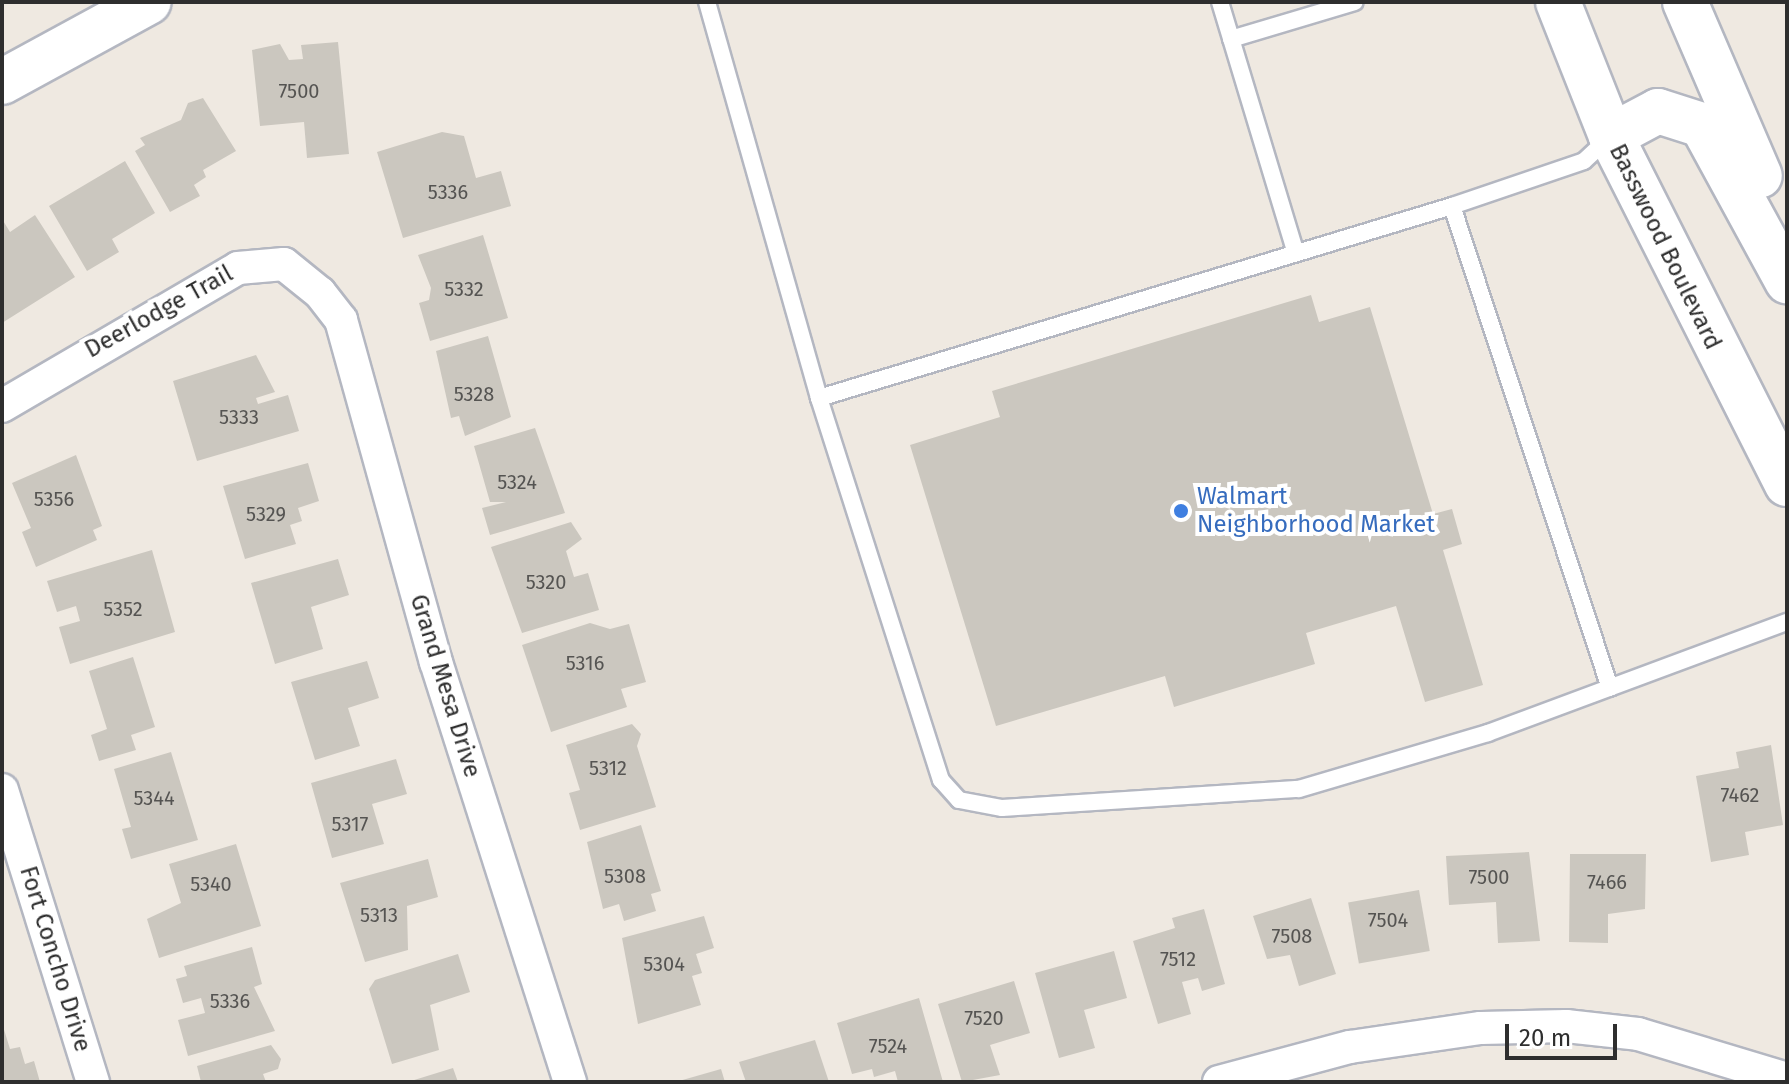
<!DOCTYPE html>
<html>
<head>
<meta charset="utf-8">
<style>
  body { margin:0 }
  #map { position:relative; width:1789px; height:1084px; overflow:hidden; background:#efe9e1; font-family:"Fira Sans",sans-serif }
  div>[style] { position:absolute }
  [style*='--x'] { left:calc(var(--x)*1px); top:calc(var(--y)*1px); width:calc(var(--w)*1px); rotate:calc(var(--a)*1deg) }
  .building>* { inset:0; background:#cbc7bf; transform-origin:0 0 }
  .roads { filter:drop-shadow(2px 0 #b4b7c1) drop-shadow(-2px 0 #b4b7c1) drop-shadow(0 2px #b4b7c1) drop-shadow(0 -2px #b4b7c1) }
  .service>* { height:16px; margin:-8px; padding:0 8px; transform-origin:8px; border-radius:8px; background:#fff }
  .minor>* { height:32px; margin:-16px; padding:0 16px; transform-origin:16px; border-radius:16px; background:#fff }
  .secondary>* { height:44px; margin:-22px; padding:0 22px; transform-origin:22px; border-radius:22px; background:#fff }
  .dots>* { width:22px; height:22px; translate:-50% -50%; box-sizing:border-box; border:4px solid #fff; border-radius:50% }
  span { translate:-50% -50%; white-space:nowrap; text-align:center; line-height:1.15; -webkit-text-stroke:8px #fff; paint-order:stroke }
  .number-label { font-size:20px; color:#555452 }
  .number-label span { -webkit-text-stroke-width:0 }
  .street-label { font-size:24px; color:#2e2e2e }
  .shop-label { font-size:24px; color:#366cbe }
  .left { translate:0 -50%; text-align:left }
  .frame { position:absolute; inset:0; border:4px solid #2e2e2e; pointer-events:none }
  .scale { position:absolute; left:1505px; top:1024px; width:112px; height:36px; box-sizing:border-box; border:4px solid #2e2e2e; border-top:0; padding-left:10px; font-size:24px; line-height:28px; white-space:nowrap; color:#2e2e2e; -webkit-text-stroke:6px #fff; paint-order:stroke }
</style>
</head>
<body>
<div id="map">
  <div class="building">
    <div style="clip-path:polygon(338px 42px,349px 154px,307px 158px,304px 122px,260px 126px,252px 50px,280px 44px,289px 60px,303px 59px,301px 45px)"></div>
    <div style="clip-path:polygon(203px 98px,236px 151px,203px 170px,206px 177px,194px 185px,200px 196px,170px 212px,135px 151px,145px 145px,140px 138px,181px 120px,188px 103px)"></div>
    <div style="clip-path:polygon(442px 132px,464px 136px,476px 178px,501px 171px,511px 206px,403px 238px,377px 152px)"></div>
    <div style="clip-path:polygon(125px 161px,155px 213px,112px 239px,119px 252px,87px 271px,49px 206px)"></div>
    <div style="clip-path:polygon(35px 215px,75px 277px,2px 323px,2px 219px,10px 232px)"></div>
    <div style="clip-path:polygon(483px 235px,508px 318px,430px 341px,419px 303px,429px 300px,431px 288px,418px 255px)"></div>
    <div style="clip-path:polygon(1311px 295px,1319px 322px,1370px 307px,1433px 514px,1452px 509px,1462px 544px,1443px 550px,1483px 685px,1425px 702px,1396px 606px,1306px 633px,1315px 664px,1174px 707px,1165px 676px,996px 726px,910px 445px,1000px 417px,992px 391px)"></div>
    <div style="clip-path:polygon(488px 336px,511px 417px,465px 436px,459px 416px,451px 418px,436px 351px)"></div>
    <div style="clip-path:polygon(256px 355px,275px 392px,256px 398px,258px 404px,288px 395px,299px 431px,197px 461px,173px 381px)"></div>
    <div style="clip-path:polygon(535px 428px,565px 513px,490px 535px,482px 508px,506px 502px,490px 502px,474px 446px)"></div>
    <div style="clip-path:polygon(76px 455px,102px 526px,93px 530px,97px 540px,36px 567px,22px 532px,31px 528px,12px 483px)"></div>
    <div style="clip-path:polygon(308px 463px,319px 501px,298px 508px,302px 521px,290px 525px,296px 544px,245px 559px,223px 486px)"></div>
    <div style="clip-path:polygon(571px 522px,582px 539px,566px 551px,574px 577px,588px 573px,599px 610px,522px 633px,491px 547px)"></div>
    <div style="clip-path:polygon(152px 550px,175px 632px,70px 664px,59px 627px,80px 621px,76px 606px,57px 612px,47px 581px)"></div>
    <div style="clip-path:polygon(338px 559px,349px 595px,311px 607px,323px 649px,275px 664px,251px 583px)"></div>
    <div style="clip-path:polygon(590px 623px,610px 629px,629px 624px,646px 682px,621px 689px,627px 707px,551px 732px,522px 645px)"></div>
    <div style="clip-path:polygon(133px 657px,155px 727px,131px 735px,136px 750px,99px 761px,91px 735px,107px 729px,89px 671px)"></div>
    <div style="clip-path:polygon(367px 661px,379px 698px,348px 708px,360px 746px,315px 760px,291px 682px)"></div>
    <div style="clip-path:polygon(632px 724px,641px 734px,637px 746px,656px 807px,580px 830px,569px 793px,580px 790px,566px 745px)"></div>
    <div style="clip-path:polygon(1771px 745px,1783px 825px,1745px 832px,1749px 855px,1711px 862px,1696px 776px,1739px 768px,1736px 752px)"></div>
    <div style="clip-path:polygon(171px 752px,198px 840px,131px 859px,122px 829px,131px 827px,114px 769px)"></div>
    <div style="clip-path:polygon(396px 759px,407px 794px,372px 804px,384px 844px,332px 858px,311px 783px)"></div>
    <div style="clip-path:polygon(641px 825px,661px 891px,651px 894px,656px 911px,624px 921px,619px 904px,603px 909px,587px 842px)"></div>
    <div style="clip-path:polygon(236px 844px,261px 926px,159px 958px,147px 919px,181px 903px,169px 864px)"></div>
    <div style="clip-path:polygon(1529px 852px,1540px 941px,1498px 943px,1496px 902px,1449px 905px,1446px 856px)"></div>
    <div style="clip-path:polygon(1570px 854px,1646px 854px,1645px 909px,1608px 914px,1608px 943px,1569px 942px)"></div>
    <div style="clip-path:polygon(428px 859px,438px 897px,407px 906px,408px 950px,365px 962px,340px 883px)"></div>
    <div style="left:1419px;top:890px;width:62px;height:72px;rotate:80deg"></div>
    <div style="clip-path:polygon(1311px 898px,1336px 974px,1299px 986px,1290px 955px,1267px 959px,1253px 916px)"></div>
    <div style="clip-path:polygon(1204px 909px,1225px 984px,1202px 991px,1198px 978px,1182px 982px,1191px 1014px,1158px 1024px,1133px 941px,1175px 928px,1172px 918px)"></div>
    <div style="clip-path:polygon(704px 916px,714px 948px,696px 954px,702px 973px,692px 976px,701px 1005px,638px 1024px,622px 938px)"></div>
    <div style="clip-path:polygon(252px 947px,262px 984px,254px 987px,275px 1031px,188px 1056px,178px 1020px,205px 1013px,201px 998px,183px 1003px,176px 979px,187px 976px,184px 966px)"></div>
    <div style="clip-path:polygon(1114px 951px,1127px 998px,1084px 1010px,1095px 1048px,1059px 1058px,1035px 973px)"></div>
    <div style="clip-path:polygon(458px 954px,470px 992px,430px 1005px,439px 1050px,392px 1064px,369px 989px,375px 980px)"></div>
    <div style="clip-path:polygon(1014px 981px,1030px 1033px,990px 1045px,1000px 1075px,962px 1082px,938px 1004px)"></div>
    <div style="clip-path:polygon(919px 998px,943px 1082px,898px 1082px,895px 1071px,874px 1077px,872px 1069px,852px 1074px,837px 1023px)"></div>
    <div style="clip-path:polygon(2px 1023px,10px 1049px,20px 1047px,25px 1064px,34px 1061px,40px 1082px,2px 1082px)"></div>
    <div style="clip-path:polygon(815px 1040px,829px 1082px,746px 1082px,739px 1062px)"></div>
    <div style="clip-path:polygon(271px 1045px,281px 1059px,278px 1069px,263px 1074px,266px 1082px,201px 1082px,197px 1066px)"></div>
    <div style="clip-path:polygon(453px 1068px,458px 1082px,411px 1082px,411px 1081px)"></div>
    <div style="clip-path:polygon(721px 1069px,725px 1082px,679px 1082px,679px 1081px)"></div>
  </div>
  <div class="roads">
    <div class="service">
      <div style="--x:707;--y:2;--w:412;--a:74.2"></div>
      <div style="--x:819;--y:398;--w:401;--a:72.3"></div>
      <div style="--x:941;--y:780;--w:27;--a:48"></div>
      <div style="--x:959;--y:800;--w:44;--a:10.5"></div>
      <div style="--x:1002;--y:808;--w:298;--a:-3.7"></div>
      <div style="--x:1299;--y:789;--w:197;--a:-16.5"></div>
      <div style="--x:1488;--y:733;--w:319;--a:-20.4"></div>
      <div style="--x:1220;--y:2;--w:262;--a:73.2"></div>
      <div style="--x:1231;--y:39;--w:129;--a:-16.6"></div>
      <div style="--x:1452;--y:206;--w:507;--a:71.85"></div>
      <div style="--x:819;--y:398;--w:661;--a:-16.87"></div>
      <div style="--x:1452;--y:206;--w:139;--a:-18.8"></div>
      <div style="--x:1584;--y:161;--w:33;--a:-43"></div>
    </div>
    <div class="minor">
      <div style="--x:2;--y:406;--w:273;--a:-30.3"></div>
      <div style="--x:238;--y:268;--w:46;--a:-5"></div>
      <div style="--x:284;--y:264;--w:46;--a:38.9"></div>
      <div style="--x:320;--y:293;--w:34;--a:52"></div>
      <div style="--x:341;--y:320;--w:355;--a:74.5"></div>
      <div style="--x:436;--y:662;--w:441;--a:72.3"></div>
      <div style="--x:2;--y:790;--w:306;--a:72.7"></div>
      <div style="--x:1219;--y:1082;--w:136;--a:-15"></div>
      <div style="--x:1350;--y:1047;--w:132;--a:-8.3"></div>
      <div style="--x:1481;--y:1028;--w:85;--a:-1.3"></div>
      <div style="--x:1566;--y:1026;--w:72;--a:6.3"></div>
      <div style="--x:1638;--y:1034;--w:156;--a:16.8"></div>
    </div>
    <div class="secondary">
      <div style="--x:1558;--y:2;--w:144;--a:68.4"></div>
      <div style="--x:1611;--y:136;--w:390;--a:63.2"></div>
      <div style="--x:1685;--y:2;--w:189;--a:66.7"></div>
      <div style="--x:2;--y:82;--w:167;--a:-28.6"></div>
      <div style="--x:1611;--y:136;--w:53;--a:-28"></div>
      <div style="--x:1658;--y:111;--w:46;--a:17.7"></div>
      <div style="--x:1702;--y:125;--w:178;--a:61.4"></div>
    </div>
  </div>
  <div class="dots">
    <div style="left:1181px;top:511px;background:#3f7fe0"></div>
  </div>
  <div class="number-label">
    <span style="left:299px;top:91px">7500</span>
    <span style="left:448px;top:192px">5336</span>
    <span style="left:464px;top:289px">5332</span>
    <span style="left:474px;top:394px">5328</span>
    <span style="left:239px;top:417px">5333</span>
    <span style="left:517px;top:482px">5324</span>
    <span style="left:54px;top:499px">5356</span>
    <span style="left:266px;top:514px">5329</span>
    <span style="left:546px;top:582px">5320</span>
    <span style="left:123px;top:609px">5352</span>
    <span style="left:585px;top:663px">5316</span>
    <span style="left:608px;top:768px">5312</span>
    <span style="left:1740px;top:795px">7462</span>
    <span style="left:154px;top:798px">5344</span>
    <span style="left:350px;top:824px">5317</span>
    <span style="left:625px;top:876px">5308</span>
    <span style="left:1489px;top:877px">7500</span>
    <span style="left:1607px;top:882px">7466</span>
    <span style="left:211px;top:884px">5340</span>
    <span style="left:379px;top:915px">5313</span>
    <span style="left:1388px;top:920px">7504</span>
    <span style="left:1292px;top:936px">7508</span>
    <span style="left:1178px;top:959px">7512</span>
    <span style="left:664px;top:964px">5304</span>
    <span style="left:230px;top:1001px">5336</span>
    <span style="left:984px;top:1018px">7520</span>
    <span style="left:888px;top:1046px">7524</span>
  </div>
  <div class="street-label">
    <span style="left:1665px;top:247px;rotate:64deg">Basswood Boulevard</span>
    <span style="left:159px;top:312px;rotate:-29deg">Deerlodge Trail</span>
    <span style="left:445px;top:686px;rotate:73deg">Grand Mesa Drive</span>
    <span style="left:55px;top:959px;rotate:73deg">Fort Concho Drive</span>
  </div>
  <div class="shop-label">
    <span class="left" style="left:1197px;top:511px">Walmart<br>Neighborhood Market</span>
  </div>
  <div class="frame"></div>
  <div class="scale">20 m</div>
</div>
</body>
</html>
